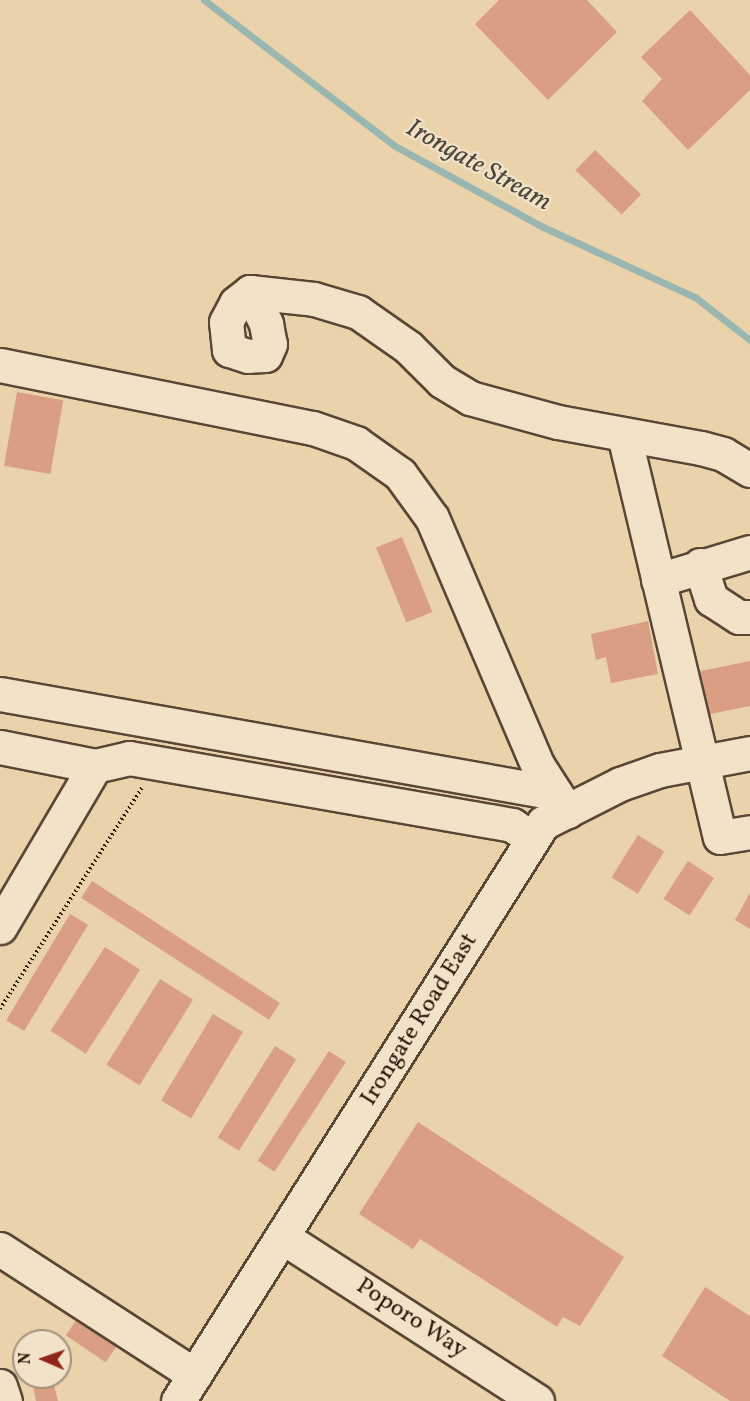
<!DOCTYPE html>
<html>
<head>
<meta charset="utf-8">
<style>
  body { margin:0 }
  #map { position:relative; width:750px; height:1401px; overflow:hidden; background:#ead2ab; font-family:Vollkorn,serif }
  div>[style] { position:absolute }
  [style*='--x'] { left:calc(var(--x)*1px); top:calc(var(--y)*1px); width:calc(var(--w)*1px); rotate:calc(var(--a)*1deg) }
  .stream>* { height:7px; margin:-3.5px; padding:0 3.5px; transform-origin:3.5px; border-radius:3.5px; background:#99b6b0 }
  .building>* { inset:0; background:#da9e83; transform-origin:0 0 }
  .path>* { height:4px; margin-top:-2px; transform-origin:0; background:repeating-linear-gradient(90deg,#29180c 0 1.5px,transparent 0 4.5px) }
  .roads { filter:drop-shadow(2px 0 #594634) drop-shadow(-2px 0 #594634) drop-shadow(0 2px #594634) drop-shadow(0 -2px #594634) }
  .minor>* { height:33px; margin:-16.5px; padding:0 16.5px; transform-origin:16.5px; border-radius:16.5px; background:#f1e2c8 }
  span { translate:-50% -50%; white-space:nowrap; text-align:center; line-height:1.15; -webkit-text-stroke:4.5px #f1e2c8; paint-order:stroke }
  .street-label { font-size:24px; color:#29180c }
  .water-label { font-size:26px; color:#4b473d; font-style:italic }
  .north { position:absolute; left:12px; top:1329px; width:60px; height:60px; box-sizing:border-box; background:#f1e2c8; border:2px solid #a1917d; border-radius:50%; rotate:272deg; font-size:16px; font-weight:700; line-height:24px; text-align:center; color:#29180c }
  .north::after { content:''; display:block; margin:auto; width:21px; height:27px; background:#8f2418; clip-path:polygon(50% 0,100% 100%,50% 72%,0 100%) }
</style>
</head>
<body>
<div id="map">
  <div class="stream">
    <div style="--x:204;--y:0;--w:240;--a:37.4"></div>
    <div style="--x:395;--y:146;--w:166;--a:28.7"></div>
    <div style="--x:541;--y:226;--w:170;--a:24.8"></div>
    <div style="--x:695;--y:297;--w:70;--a:38"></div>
  </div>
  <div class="building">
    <div style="clip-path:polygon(499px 0,587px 0,617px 32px,548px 100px,475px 24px)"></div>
    <div style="clip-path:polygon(690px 10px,750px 75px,750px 90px,688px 150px,642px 101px,662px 79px,641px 57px)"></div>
    <div style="left:595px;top:150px;width:64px;height:28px;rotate:44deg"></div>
    <div style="left:17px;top:392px;width:47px;height:75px;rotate:10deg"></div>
    <div style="left:402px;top:537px;width:81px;height:28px;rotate:68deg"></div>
    <div style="clip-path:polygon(648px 621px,658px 674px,611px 683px,606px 657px,596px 660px,591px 634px)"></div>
    <div style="clip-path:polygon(750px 661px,750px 706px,700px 716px,691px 673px)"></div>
    <div style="left:638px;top:835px;width:31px;height:50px;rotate:32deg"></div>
    <div style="left:688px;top:861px;width:31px;height:45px;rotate:33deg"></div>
    <div style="left:92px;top:881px;width:224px;height:20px;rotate:33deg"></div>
    <div style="clip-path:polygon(750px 893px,750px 929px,735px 920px)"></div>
    <div style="left:70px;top:914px;width:21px;height:124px;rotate:31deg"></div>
    <div style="left:105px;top:947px;width:42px;height:100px;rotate:33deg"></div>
    <div style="left:160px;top:979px;width:39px;height:101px;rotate:32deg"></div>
    <div style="left:213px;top:1014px;width:35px;height:101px;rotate:31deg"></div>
    <div style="left:275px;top:1046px;width:25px;height:108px;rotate:32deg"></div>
    <div style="left:329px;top:1051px;width:20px;height:131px;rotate:33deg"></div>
    <div style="clip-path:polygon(418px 1122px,624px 1257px,580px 1326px,563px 1317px,557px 1327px,420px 1239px,413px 1249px,359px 1214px)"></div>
    <div style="clip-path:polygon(705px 1287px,750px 1316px,750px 1401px,730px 1401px,662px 1356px)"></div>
    <div style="left:81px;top:1313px;width:48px;height:27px;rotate:34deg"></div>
    <div style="clip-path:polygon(53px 1381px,58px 1401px,36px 1401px,33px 1386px)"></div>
  </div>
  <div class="path">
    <div style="--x:0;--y:1009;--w:263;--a:-57.3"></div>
  </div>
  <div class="roads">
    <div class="minor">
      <div style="--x:250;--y:292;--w:36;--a:63"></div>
      <div style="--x:266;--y:324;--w:20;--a:79"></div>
      <div style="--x:270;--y:344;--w:12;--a:114"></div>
      <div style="--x:265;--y:355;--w:17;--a:177"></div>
      <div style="--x:248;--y:356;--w:20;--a:-162"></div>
      <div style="--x:229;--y:350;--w:28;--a:-96"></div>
      <div style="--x:226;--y:322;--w:21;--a:-62"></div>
      <div style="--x:236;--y:303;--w:18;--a:-38"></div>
      <div style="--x:250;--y:292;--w:64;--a:6.2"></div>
      <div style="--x:314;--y:299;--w:46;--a:16.5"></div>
      <div style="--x:358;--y:312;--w:61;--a:35"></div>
      <div style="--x:408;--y:347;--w:48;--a:45"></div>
      <div style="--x:442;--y:381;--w:33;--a:31"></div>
      <div style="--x:470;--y:398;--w:91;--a:15.3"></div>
      <div style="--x:558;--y:422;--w:145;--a:10.3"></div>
      <div style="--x:701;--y:448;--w:23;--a:15"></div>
      <div style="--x:723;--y:454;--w:31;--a:31"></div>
      <div style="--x:0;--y:365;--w:319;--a:11.4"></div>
      <div style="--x:313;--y:428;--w:46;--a:19.2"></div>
      <div style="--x:356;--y:443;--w:54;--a:35.2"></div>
      <div style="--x:400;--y:474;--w:54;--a:54"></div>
      <div style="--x:432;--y:518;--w:270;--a:66.9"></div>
      <div style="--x:538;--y:766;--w:54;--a:57.2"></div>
      <div style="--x:624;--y:435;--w:413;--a:76.6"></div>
      <div style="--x:720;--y:837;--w:30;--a:-9"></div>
      <div style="--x:700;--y:565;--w:36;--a:72"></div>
      <div style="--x:711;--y:599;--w:33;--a:33"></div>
      <div style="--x:739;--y:617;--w:11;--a:0"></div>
      <div style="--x:658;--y:580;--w:96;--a:-16.9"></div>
      <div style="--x:0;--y:694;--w:564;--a:10.11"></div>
      <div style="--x:0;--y:747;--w:97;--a:11.3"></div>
      <div style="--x:95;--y:766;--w:35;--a:-13"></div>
      <div style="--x:129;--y:758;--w:389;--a:9.9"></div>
      <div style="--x:512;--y:825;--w:25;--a:34"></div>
      <div style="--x:0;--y:927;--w:187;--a:-59.5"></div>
      <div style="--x:284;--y:1238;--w:301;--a:32.8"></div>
      <div style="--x:0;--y:1249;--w:232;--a:32.9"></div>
      <div style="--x:0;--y:1386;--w:16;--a:72"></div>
      <div style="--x:178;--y:1401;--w:684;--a:-57.73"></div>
      <div style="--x:543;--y:823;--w:86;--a:-26.9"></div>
      <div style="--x:620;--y:784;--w:42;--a:-19.3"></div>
      <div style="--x:660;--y:770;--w:92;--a:-10.7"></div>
    </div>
  </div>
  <div class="street-label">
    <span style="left:420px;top:1020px;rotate:-58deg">Irongate Road East</span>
    <span style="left:411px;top:1319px;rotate:33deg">Poporo Way</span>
  </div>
  <div class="water-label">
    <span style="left:478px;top:166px;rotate:29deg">Irongate Stream</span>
  </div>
  <div class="north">N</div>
</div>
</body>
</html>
